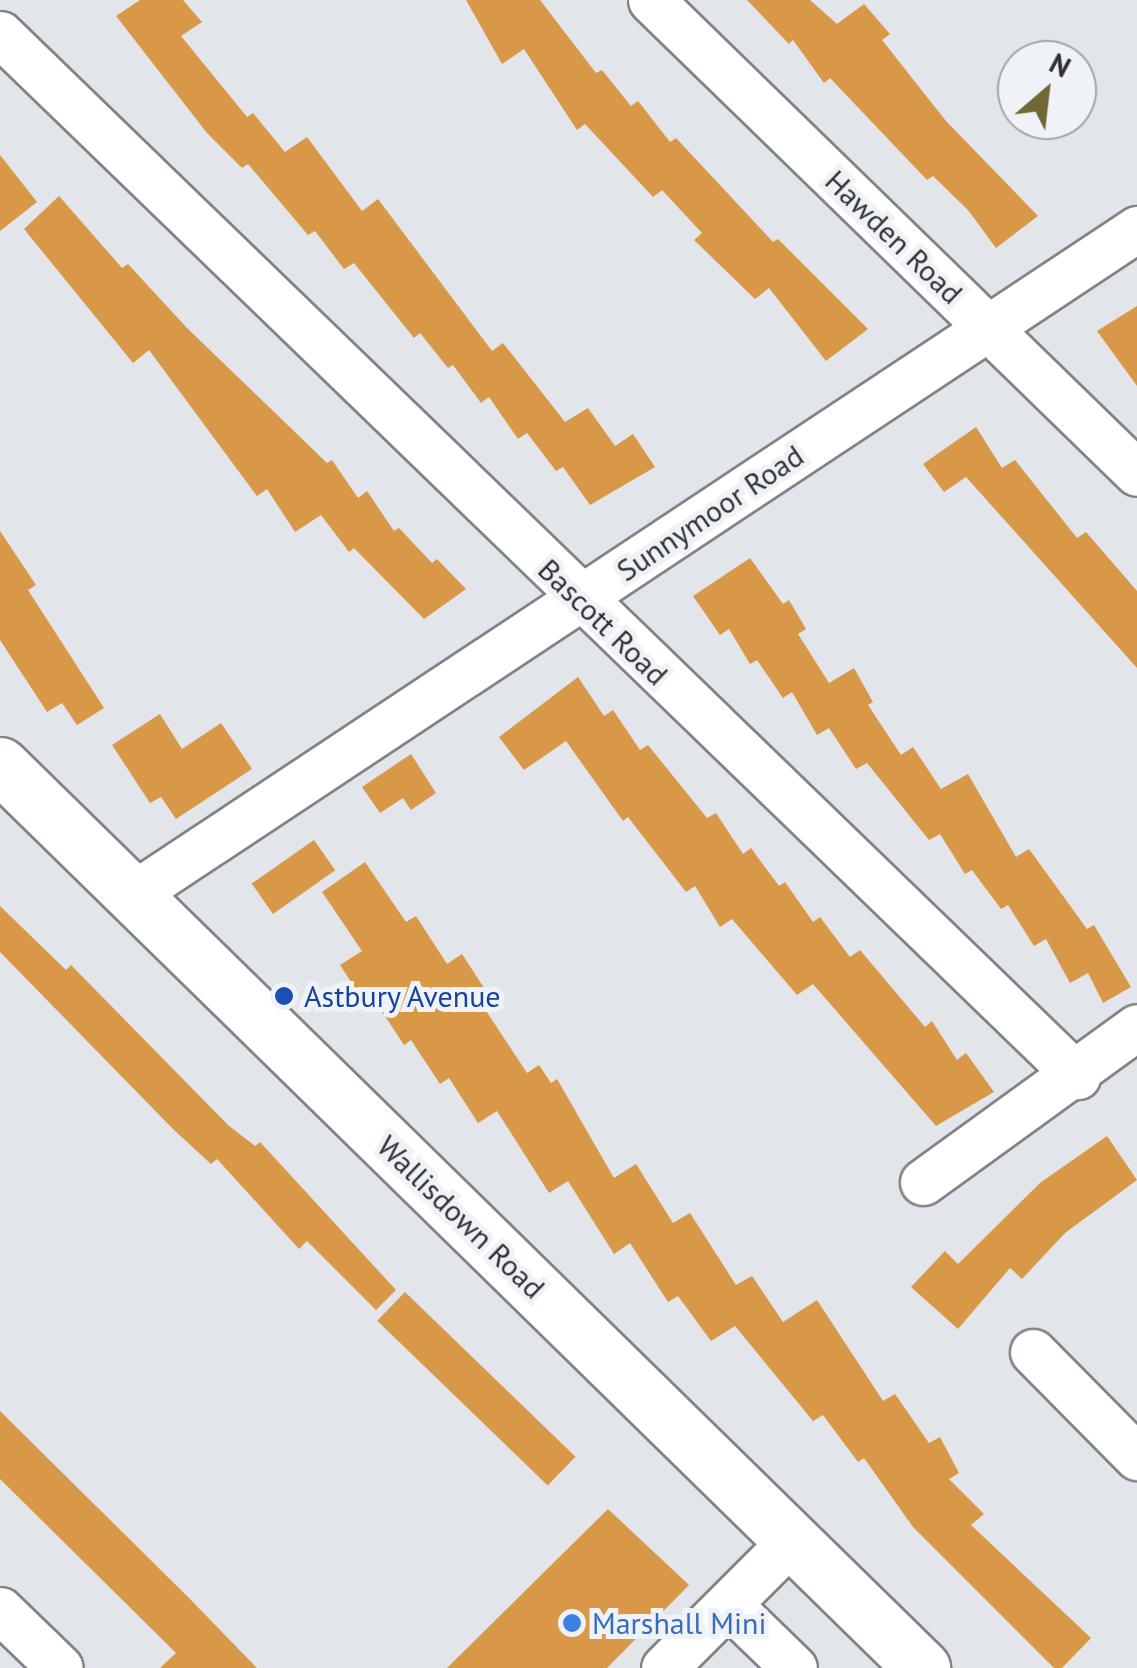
<!DOCTYPE html>
<html>
<head>
<meta charset="utf-8">
<style>
  body { margin:0 }
  #map { position:relative; width:1137px; height:1668px; overflow:hidden; background:#e2e5e9; font-family:"PT Sans",sans-serif }
  div>[style] { position:absolute }
  [style*='--x'] { left:calc(var(--x)*1px); top:calc(var(--y)*1px); width:calc(var(--w)*1px); rotate:calc(var(--a)*1deg) }
  .building>* { inset:0; background:#d89848; transform-origin:0 0 }
  .roads { filter:drop-shadow(2px 0 #808387) drop-shadow(-2px 0 #808387) drop-shadow(0 2px #808387) drop-shadow(0 -2px #808387) }
  .minor>* { height:45px; margin:-22.5px; padding:0 22.5px; transform-origin:22.5px; border-radius:22.5px; background:#fff }
  .major>* { height:55px; margin:-27.5px; padding:0 27.5px; transform-origin:27.5px; border-radius:27.5px; background:#fff }
  .dots>* { width:28px; height:28px; translate:-50% -50%; box-sizing:border-box; border:5px solid #eff2f6; border-radius:50% }
  span { translate:-50% -50%; white-space:nowrap; text-align:center; line-height:1.15; -webkit-text-stroke:10px #eff2f6; paint-order:stroke }
  .street-label { font-size:30px; color:#2f3132 }
  .transit-label { font-size:30px; color:#164399 }
  .left { translate:0 -50%; text-align:left }
  .shop-label { font-size:30px; color:#366cbe }
  .north { position:absolute; left:997px; top:40px; width:100px; height:100px; box-sizing:border-box; background:#eff2f6; border:2px solid #a2a5a8; border-radius:50%; rotate:28deg; font-size:28px; font-weight:700; line-height:40px; text-align:center; color:#2f3132 }
  .north::after { content:''; display:block; margin:auto; width:35px; height:45px; background:#716835; clip-path:polygon(50% 0,100% 100%,50% 72%,0 100%) }
</style>
</head>
<body>
<div id="map">
  <div class="building">
    <div style="clip-path:polygon(140px 0,183px 0,202px 22px,181px 36px,247px 117px,253px 113px,285px 152px,307px 137px,362px 211px,378px 199px,492px 351px,503px 343px,565px 422px,588px 408px,615px 446px,633px 434px,655px 467px,590px 505px,563px 467px,556px 471px,527px 433px,518px 439px,489px 397px,481px 403px,453px 365px,448px 368px,420px 333px,414px 338px,354px 263px,344px 269px,315px 231px,308px 235px,248px 164px,242px 168px,207px 133px,116px 16px)"></div>
    <div style="clip-path:polygon(466px 0,540px 0,596px 73px,602px 70px,631px 106px,638px 101px,670px 142px,676px 138px,773px 242px,778px 239px,868px 329px,826px 361px,769px 288px,755px 299px,694px 240px,702px 233px,662px 190px,653px 197px,585px 124px,577px 130px,524px 49px,502px 64px)"></div>
    <div style="clip-path:polygon(747px 0,810px 0,837px 24px,864px 4px,890px 34px,882px 40px,946px 121px,1038px 216px,996px 248px,968px 210px,933px 176px,927px 180px,830px 78px,824px 83px,793px 40px,789px 44px)"></div>
    <div style="clip-path:polygon(0 155px,37px 202px,0 231px)"></div>
    <div style="clip-path:polygon(59px 196px,122px 268px,128px 264px,187px 328px,327px 463px,332px 460px,358px 498px,367px 491px,394px 531px,399px 528px,432px 563px,437px 559px,466px 589px,424px 619px,354px 548px,349px 552px,321px 515px,295px 532px,267px 489px,257px 496px,149px 350px,133px 363px,24px 229px)"></div>
    <div style="clip-path:polygon(1137px 306px,1137px 386px,1097px 331px)"></div>
    <div style="clip-path:polygon(976px 427px,1002px 468px,1015px 460px,1077px 538px,1086px 532px,1137px 591px,1137px 668px,966px 477px,944px 492px,923px 464px)"></div>
    <div style="clip-path:polygon(0 531px,36px 585px,28px 590px,104px 708px,77px 725px,62px 703px,47px 712px,0 640px)"></div>
    <div style="clip-path:polygon(750px 558px,783px 604px,789px 600px,806px 629px,798px 634px,829px 683px,854px 668px,873px 702px,868px 705px,901px 755px,913px 747px,941px 789px,968px 774px,1016px 857px,1029px 849px,1087px 929px,1094px 925px,1131px 987px,1103px 1003px,1088px 973px,1070px 983px,1046px 939px,1034px 946px,1008px 905px,1001px 909px,972px 870px,965px 874px,940px 834px,929px 840px,867px 763px,856px 769px,829px 728px,817px 735px,792px 692px,783px 698px,757px 660px,750px 664px,729px 629px,720px 635px,693px 596px)"></div>
    <div style="clip-path:polygon(578px 677px,604px 716px,613px 710px,640px 750px,648px 745px,707px 818px,716px 813px,743px 854px,751px 848px,779px 886px,785px 882px,813px 922px,820px 917px,850px 957px,860px 950px,925px 1027px,932px 1021px,957px 1060px,966px 1053px,994px 1092px,936px 1126px,813px 984px,797px 995px,732px 919px,720px 927px,695px 886px,686px 892px,628px 817px,623px 821px,566px 741px,524px 770px,499px 737px)"></div>
    <div style="clip-path:polygon(160px 714px,182px 749px,221px 723px,252px 769px,176px 819px,161px 797px,150px 803px,112px 745px)"></div>
    <div style="clip-path:polygon(411px 754px,436px 793px,411px 810px,403px 798px,380px 813px,362px 787px)"></div>
    <div style="left:314px;top:840px;width:37px;height:76px;rotate:55deg"></div>
    <div style="clip-path:polygon(365px 862px,406px 922px,416px 916px,447px 964px,462px 954px,486px 991px,477px 997px,527px 1073px,539px 1065px,551px 1083px,557px 1079px,614px 1178px,636px 1164px,673px 1223px,690px 1213px,736px 1285px,752px 1276px,783px 1322px,817px 1300px,883px 1401px,895px 1394px,929px 1443px,940px 1437px,959px 1473px,949px 1479px,984px 1514px,971px 1525px,1091px 1638px,1062px 1668px,1054px 1668px,913px 1527px,864px 1458px,858px 1462px,823px 1415px,813px 1421px,735px 1326px,711px 1341px,678px 1296px,668px 1302px,630px 1243px,614px 1254px,568px 1181px,549px 1193px,497px 1111px,478px 1123px,449px 1078px,440px 1084px,411px 1040px,404px 1045px,368px 990px,360px 996px,340px 965px,362px 951px,322px 892px)"></div>
    <div style="clip-path:polygon(0 906px,66px 970px,71px 965px,228px 1125px,255px 1146px,260px 1142px,396px 1290px,376px 1310px,307px 1241px,299px 1249px,217px 1159px,211px 1164px,173px 1129px,0 952px)"></div>
    <div style="clip-path:polygon(1107px 1136px,1137px 1180px,1065px 1233px,1022px 1279px,1010px 1268px,958px 1329px,911px 1287px,945px 1251px,958px 1264px,1040px 1183px)"></div>
    <div style="left:405px;top:1292px;width:237px;height:40px;rotate:44deg"></div>
    <div style="clip-path:polygon(0 1411px,189px 1598px,257px 1668px,160px 1668px,176px 1653px,0 1479px)"></div>
    <div style="clip-path:polygon(608px 1509px,689px 1585px,607px 1668px,447px 1668px)"></div>
  </div>
  <div class="roads">
    <div class="minor">
      <div style="--x:651;--y:0;--w:678;--a:44.22"></div>
      <div style="--x:0;--y:34;--w:1499;--a:44.05"></div>
      <div style="--x:132;--y:895;--w:1206;--a:-33.53"></div>
      <div style="--x:923;--y:1182;--w:264;--a:-35.9"></div>
      <div style="--x:1033;--y:1352;--w:148;--a:45.3"></div>
      <div style="--x:730;--y:1606;--w:89;--a:44.1"></div>
      <div style="--x:0;--y:1610;--w:83;--a:44"></div>
      <div style="--x:664;--y:1668;--w:181;--a:-45"></div>
    </div>
    <div class="major">
      <div style="--x:0;--y:765;--w:1291;--a:44.4"></div>
    </div>
  </div>
  <div class="dots">
    <div style="left:284px;top:996px;background:#1a4fb4"></div>
    <div style="left:572px;top:1623px;background:#3f7fe0"></div>
  </div>
  <div class="street-label">
    <span style="left:894px;top:237px;rotate:44deg">Hawden Road</span>
    <span style="left:710px;top:513px;rotate:-34deg">Sunnymoor Road</span>
    <span style="left:603px;top:622px;rotate:44deg">Bascott Road</span>
    <span style="left:461px;top:1217px;rotate:44deg">Wallisdown Road</span>
  </div>
  <div class="transit-label">
    <span class="left" style="left:304px;top:996px">Astbury Avenue</span>
  </div>
  <div class="shop-label">
    <span class="left" style="left:592px;top:1623px">Marshall Mini</span>
  </div>
  <div class="north">N</div>
</div>
</body>
</html>
